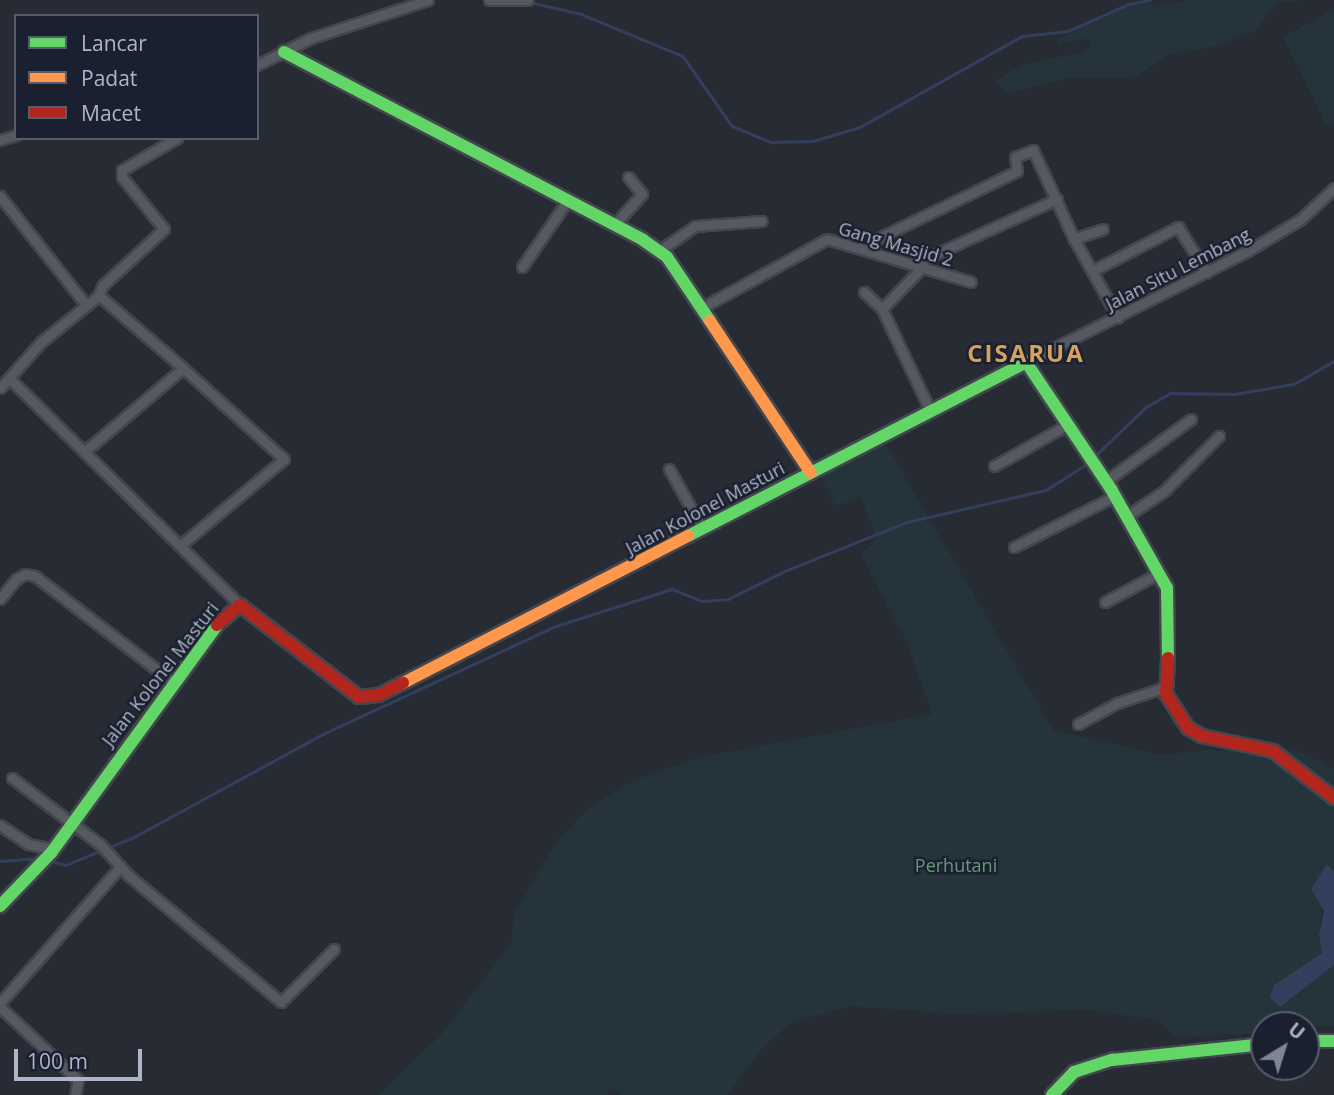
<!DOCTYPE html>
<html>
<head>
<meta charset="utf-8">
<style>
  body { margin:0 }
  #map { position:relative; width:1334px; height:1095px; overflow:hidden; background:#272b34; font-family:"Open Sans",sans-serif }
  div>[style] { position:absolute }
  [style*='--x'] { left:calc(var(--x)*1px); top:calc(var(--y)*1px); width:calc(var(--w)*1px); rotate:calc(var(--a)*1deg) }
  .green>* { inset:0; background:#24343a }
  .water>* { inset:0; background:#333f5d }
  .stream>* { height:2.5px; margin:-1.25px; padding:0 1.25px; transform-origin:1.25px; border-radius:1.25px; background:#333f5d }
  .roads { filter:drop-shadow(2px 0 #43464d) drop-shadow(-2px 0 #43464d) drop-shadow(0 2px #43464d) drop-shadow(0 -2px #43464d) }
  .street>* { height:9px; margin:-4.5px; padding:0 4.5px; transform-origin:4.5px; border-radius:4.5px; background:#565962 }
  .fast>* { height:12px; margin:-6px; padding:0 6px; transform-origin:6px; border-radius:6px; background:#63d668 }
  .slow>* { height:12px; margin:-6px; padding:0 6px; transform-origin:6px; border-radius:6px; background:#ff974d }
  .jam>* { height:12px; margin:-6px; padding:0 6px; transform-origin:6px; border-radius:6px; background:#b3261e }
  span { translate:-50% -50%; white-space:nowrap; text-align:center; line-height:1.15; -webkit-text-stroke:5px #1a202f; paint-order:stroke }
  .street-label { font-size:18px; color:#afb5c6 }
  .park-label { font-size:18px; color:#669878 }
  .district-label { font-size:24px; color:#d5a15b; font-weight:700; letter-spacing:2px }
  .legend { position:absolute; left:14px; top:14px; width:245px; height:126px; box-sizing:border-box; background:#1a202f; border:2px solid #565c6b; margin:0; padding:9px 12px; list-style:none; font-size:21px; color:#afb5c6 }
  .legend li { display:flex; align-items:center; gap:14px; height:35px }
  .legend b { width:35px; border:2px solid #565c6b }
  .north { position:absolute; left:1250px; top:1011px; width:70px; height:70px; box-sizing:border-box; background:#1a202f; border:2px solid #565c6b; border-radius:50%; rotate:38deg; font-size:19px; font-weight:700; line-height:28px; text-align:center; color:#afb5c6 }
  .north::after { content:''; display:block; margin:auto; width:24px; height:32px; background:#7f8593; clip-path:polygon(50% 0,100% 100%,50% 72%,0 100%) }
  .scale { position:absolute; left:14px; top:1049px; width:128px; height:32px; box-sizing:border-box; border:4px solid #afb5c6; border-top:0; padding-left:9px; font-size:21px; line-height:24px; white-space:nowrap; color:#afb5c6; -webkit-text-stroke:5px #1a202f; paint-order:stroke }
</style>
</head>
<body>
<div id="map">
  <div class="green">
    <div style="clip-path:polygon(1192px 0,1307px 0,1277px 3px,1255px 31px,1217px 46px,1171px 54px,1132px 78px,1068px 78px,1006px 93px,996px 81px,1023px 64px,1081px 53px,1091px 46px,1089px 38px,1057px 45px,1058px 40px,1118px 7px,1135px 1px,1155px 5px)"></div>
    <div style="clip-path:polygon(1334px 9px,1334px 126px,1326px 124px,1283px 37px)"></div>
    <div style="clip-path:polygon(884px 441px,1053px 730px,1161px 755px,1206px 750px,1297px 751px,1334px 768px,1334px 871px,1327px 865px,1319px 934px,1322px 953px,1280px 1006px,1334px 965px,1334px 1026px,1264px 1025px,1264px 1031px,1247px 1034px,1174px 1037px,1159px 1020px,1088px 1010px,955px 1014px,851px 1006px,790px 1023px,761px 1050px,727px 1095px,621px 1095px,613px 1090px,605px 1095px,378px 1095px,442px 1034px,511px 943px,514px 914px,558px 839px,589px 807px,633px 781px,700px 757px,932px 714px,908px 645px,861px 554px,877px 540px,861px 496px,836px 506px,820px 474px)"></div>
  </div>
  <div class="water">
    <div style="clip-path:polygon(1327px 864px,1334px 871px,1334px 965px,1280px 1007px,1270px 998px,1274px 985px,1322px 953px,1319px 934px,1324px 911px,1311px 889px)"></div>
  </div>
  <div class="stream">
    <div style="--x:530;--y:2;--w:52;--a:13.2"></div>
    <div style="--x:581;--y:14;--w:110;--a:22.4"></div>
    <div style="--x:683;--y:56;--w:85;--a:55"></div>
    <div style="--x:732;--y:126;--w:42;--a:22.3"></div>
    <div style="--x:771;--y:142;--w:42;--a:-1.4"></div>
    <div style="--x:813;--y:141;--w:49;--a:-16.6"></div>
    <div style="--x:860;--y:127;--w:186;--a:-29.3"></div>
    <div style="--x:1022;--y:36;--w:46;--a:-6.2"></div>
    <div style="--x:1068;--y:31;--w:67;--a:-23.9"></div>
    <div style="--x:1129;--y:4;--w:21;--a:-11"></div>
    <div style="--x:1095;--y:456;--w:71;--a:-43.9"></div>
    <div style="--x:1146;--y:407;--w:28;--a:-30"></div>
    <div style="--x:1170;--y:393;--w:64;--a:0.9"></div>
    <div style="--x:1234;--y:394;--w:61;--a:-9.5"></div>
    <div style="--x:1294;--y:384;--w:46;--a:-29.9"></div>
    <div style="--x:0;--y:861;--w:41;--a:-4.2"></div>
    <div style="--x:50;--y:861;--w:16;--a:14"></div>
    <div style="--x:66;--y:865;--w:74;--a:-22.4"></div>
    <div style="--x:134;--y:837;--w:215;--a:-28.6"></div>
    <div style="--x:323;--y:734;--w:257;--a:-24.9"></div>
    <div style="--x:556;--y:626;--w:122;--a:-17.7"></div>
    <div style="--x:672;--y:589;--w:32;--a:22"></div>
    <div style="--x:702;--y:601;--w:26;--a:-4"></div>
    <div style="--x:728;--y:599;--w:64;--a:-26.2"></div>
    <div style="--x:785;--y:571;--w:131;--a:-21.9"></div>
    <div style="--x:907;--y:522;--w:143;--a:-13"></div>
    <div style="--x:1046;--y:490;--w:50;--a:-32.7"></div>
  </div>
  <div class="roads">
    <div class="street">
      <div style="--x:489;--y:0;--w:39;--a:0"></div>
      <div style="--x:257;--y:65;--w:60;--a:-26.6"></div>
      <div style="--x:311;--y:38;--w:123;--a:-18"></div>
      <div style="--x:0;--y:140;--w:17;--a:-17"></div>
      <div style="--x:0;--y:196;--w:139;--a:51.7"></div>
      <div style="--x:614;--y:225;--w:42;--a:-47.9"></div>
      <div style="--x:642;--y:194;--w:22;--a:-129"></div>
      <div style="--x:1103;--y:229;--w:31;--a:161"></div>
      <div style="--x:1074;--y:239;--w:90;--a:60.9"></div>
      <div style="--x:860;--y:247;--w:174;--a:-25.8"></div>
      <div style="--x:1017;--y:171;--w:14;--a:-98"></div>
      <div style="--x:1015;--y:157;--w:19;--a:-21"></div>
      <div style="--x:1033;--y:150;--w:98;--a:65.3"></div>
      <div style="--x:659;--y:251;--w:44;--a:-34.8"></div>
      <div style="--x:695;--y:226;--w:67;--a:-4.3"></div>
      <div style="--x:916;--y:263;--w:155;--a:-24.4"></div>
      <div style="--x:522;--y:267;--w:80;--a:-55.7"></div>
      <div style="--x:1092;--y:271;--w:97;--a:-27.1"></div>
      <div style="--x:1178;--y:227;--w:54;--a:57.8"></div>
      <div style="--x:864;--y:292;--w:25;--a:43"></div>
      <div style="--x:882;--y:309;--w:112;--a:64.6"></div>
      <div style="--x:98;--y:296;--w:12;--a:-66"></div>
      <div style="--x:103;--y:285;--w:83;--a:-42.6"></div>
      <div style="--x:164;--y:229;--w:67;--a:-128.9"></div>
      <div style="--x:122;--y:177;--w:7;--a:-90"></div>
      <div style="--x:122;--y:170;--w:64;--a:-30.2"></div>
      <div style="--x:703;--y:307;--w:141;--a:-28.7"></div>
      <div style="--x:827;--y:239;--w:150;--a:16.6"></div>
      <div style="--x:882;--y:309;--w:59;--a:-46.4"></div>
      <div style="--x:1026;--y:362;--w:246;--a:-26.6"></div>
      <div style="--x:1246;--y:252;--w:64;--a:-31"></div>
      <div style="--x:1301;--y:219;--w:45;--a:-43.2"></div>
      <div style="--x:9;--y:378;--w:324;--a:44.5"></div>
      <div style="--x:0;--y:388;--w:62;--a:-48.3"></div>
      <div style="--x:41;--y:342;--w:73;--a:-38.9"></div>
      <div style="--x:98;--y:296;--w:4;--a:27"></div>
      <div style="--x:102;--y:298;--w:107;--a:40.8"></div>
      <div style="--x:183;--y:368;--w:128;--a:139.7"></div>
      <div style="--x:994;--y:466;--w:84;--a:-29.3"></div>
      <div style="--x:669;--y:469;--w:69;--a:60.5"></div>
      <div style="--x:1106;--y:481;--w:105;--a:-36.1"></div>
      <div style="--x:1127;--y:516;--w:45;--a:-34"></div>
      <div style="--x:1164;--y:491;--w:78;--a:-45"></div>
      <div style="--x:182;--y:544;--w:133;--a:-39.8"></div>
      <div style="--x:284;--y:459;--w:136;--a:-138"></div>
      <div style="--x:1014;--y:547;--w:113;--a:-26.8"></div>
      <div style="--x:0;--y:599;--w:26;--a:-51"></div>
      <div style="--x:16;--y:579;--w:10;--a:-29"></div>
      <div style="--x:25;--y:574;--w:10;--a:11"></div>
      <div style="--x:35;--y:576;--w:173;--a:37.5"></div>
      <div style="--x:1105;--y:602;--w:61;--a:-28.2"></div>
      <div style="--x:1078;--y:724;--w:44;--a:-28.3"></div>
      <div style="--x:1117;--y:703;--w:52;--a:-18.1"></div>
      <div style="--x:12;--y:778;--w:111;--a:37"></div>
      <div style="--x:101;--y:845;--w:40;--a:48"></div>
      <div style="--x:128;--y:875;--w:199;--a:39.7"></div>
      <div style="--x:281;--y:1002;--w:75;--a:-45"></div>
      <div style="--x:0;--y:825;--w:34;--a:34"></div>
      <div style="--x:28;--y:844;--w:26;--a:11"></div>
      <div style="--x:0;--y:1003;--w:181;--a:-48.6"></div>
      <div style="--x:0;--y:1007;--w:107;--a:43.1"></div>
      <div style="--x:78;--y:1080;--w:15;--a:101"></div>
    </div>
    <div class="fast">
      <div style="--x:284;--y:52;--w:405;--a:27.6"></div>
      <div style="--x:643;--y:240;--w:29;--a:35"></div>
      <div style="--x:667;--y:257;--w:77;--a:56.1"></div>
      <div style="--x:688;--y:536;--w:380;--a:-27.2"></div>
      <div style="--x:1026;--y:362;--w:153;--a:56.2"></div>
      <div style="--x:1111;--y:489;--w:114;--a:60.5"></div>
      <div style="--x:1167;--y:588;--w:70;--a:89.2"></div>
      <div style="--x:0;--y:906;--w:74;--a:-46.1"></div>
      <div style="--x:51;--y:853;--w:282;--a:-53.9"></div>
      <div style="--x:1306;--y:1041;--w:28;--a:0"></div>
      <div style="--x:1052;--y:1095;--w:32;--a:-46"></div>
      <div style="--x:1074;--y:1072;--w:40;--a:-18"></div>
      <div style="--x:1112;--y:1060;--w:153;--a:-6"></div>
    </div>
    <div class="slow">
      <div style="--x:710;--y:321;--w:182;--a:56.4"></div>
      <div style="--x:403;--y:683;--w:321;--a:-27.3"></div>
    </div>
    <div class="jam">
      <div style="--x:217;--y:625;--w:30;--a:-41"></div>
      <div style="--x:240;--y:605;--w:150;--a:37.7"></div>
      <div style="--x:359;--y:697;--w:20;--a:-6"></div>
      <div style="--x:379;--y:695;--w:27;--a:-27"></div>
      <div style="--x:1168;--y:658;--w:36;--a:93"></div>
      <div style="--x:1166;--y:694;--w:40;--a:57.1"></div>
      <div style="--x:1188;--y:728;--w:16;--a:30"></div>
      <div style="--x:1202;--y:736;--w:73;--a:11.9"></div>
      <div style="--x:1273;--y:751;--w:77;--a:37.6"></div>
    </div>
  </div>
  <div class="street-label">
    <span style="left:896px;top:244px;rotate:16deg">Gang Masjid 2</span>
    <span style="left:1178px;top:269px;rotate:-27deg">Jalan Situ Lembang</span>
    <span style="left:705px;top:508px;rotate:-28deg">Jalan Kolonel Masturi</span>
    <span style="left:160px;top:674px;rotate:-52deg">Jalan Kolonel Masturi</span>
  </div>
  <div class="park-label">
    <span style="left:956px;top:865px">Perhutani</span>
  </div>
  <div class="district-label">
    <span style="left:1026px;top:353px">CISARUA</span>
  </div>
  <ul class="legend">
  <li><b style="height:9px;background:#63d668"></b>Lancar</li>
  <li><b style="height:9px;background:#ff974d"></b>Padat</li>
  <li><b style="height:9px;background:#b3261e"></b>Macet</li>
  </ul>
  <div class="north">U</div>
  <div class="scale">100 m</div>
</div>
</body>
</html>
